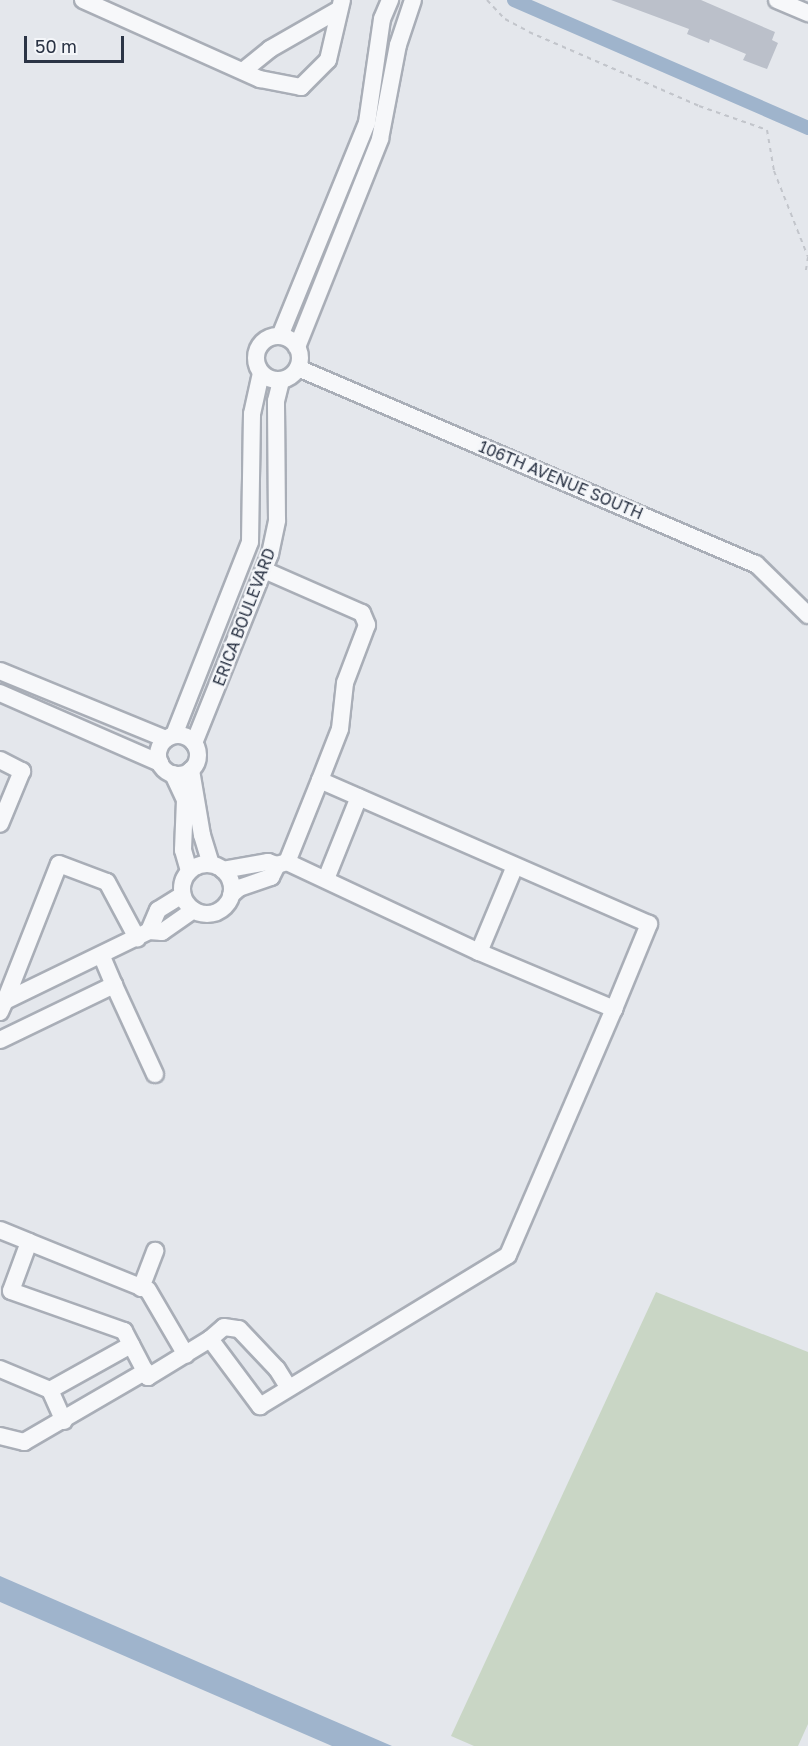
<!DOCTYPE html>
<html>
<head>
<meta charset="utf-8">
<style>
  body { margin:0 }
  #map { position:relative; width:808px; height:1746px; overflow:hidden; background:#e4e7ec; font-family:"Golos Text",sans-serif }
  div>[style] { position:absolute }
  [style*='--x'] { left:calc(var(--x)*1px); top:calc(var(--y)*1px); width:calc(var(--w)*1px); rotate:calc(var(--a)*1deg) }
  .green>* { inset:0; background:#c9d6c5 }
  .water>* { inset:0; background:#9fb4cc }
  .canal>* { height:14px; margin:-7px; padding:0 7px; transform-origin:7px; border-radius:7px; background:#9fb4cc }
  .building>* { inset:0; background:#bbc0ca }
  .path>* { height:2px; margin-top:-1px; transform-origin:0; background:repeating-linear-gradient(90deg,#c2c5cb 0 4.5px,transparent 0 9px) }
  .roads { filter:drop-shadow(2px 0 #a9aeb7) drop-shadow(-2px 0 #a9aeb7) drop-shadow(0 2px #a9aeb7) drop-shadow(0 -2px #a9aeb7) }
  .minor>* { height:16px; margin:-8px; padding:0 8px; transform-origin:8px; border-radius:8px; background:#f7f8fa }
  .minor>.ring { margin:-8px; padding:0; box-sizing:content-box; background:none; border:16px solid #f7f8fa; border-radius:50% }
  span { translate:-50% -50%; white-space:nowrap; text-align:center; line-height:1.15; -webkit-text-stroke:4.5px #f4f6f9; paint-order:stroke }
  .street-label { font-size:16px; color:#2b3445 }
  .scale { position:absolute; left:24px; top:36px; width:100px; height:27px; box-sizing:border-box; border:3px solid #2b3445; border-top:0; padding-left:8px; font-size:18px; line-height:21px; white-space:nowrap; color:#2b3445; -webkit-text-stroke:4px #f4f6f9; paint-order:stroke }
</style>
</head>
<body>
<div id="map">
  <div class="green">
    <div style="clip-path:polygon(656px 1292px,808px 1352px,808px 1724px,798px 1746px,474px 1746px,451px 1736px)"></div>
  </div>
  <div class="water">
    <div style="clip-path:polygon(0 1576px,392px 1746px,332px 1746px,0 1602px)"></div>
  </div>
  <div class="canal">
    <div style="--x:514;--y:0;--w:321;--a:23.5"></div>
  </div>
  <div class="building">
    <div style="clip-path:polygon(611px 0,701px 0,775px 32px,772px 40px,778px 43px,767px 69px,743px 60px,746px 54px,710px 39px,709px 43px,687px 34px,689px 29px)"></div>
  </div>
  <div class="path">
    <div style="--x:487;--y:0;--w:26;--a:47"></div>
    <div style="--x:505;--y:19;--w:27;--a:28"></div>
    <div style="--x:529;--y:32;--w:185;--a:23.5"></div>
    <div style="--x:699;--y:106;--w:72;--a:19.4"></div>
    <div style="--x:767;--y:130;--w:42;--a:80.3"></div>
    <div style="--x:774;--y:171;--w:92;--a:68.4"></div>
    <div style="--x:808;--y:257;--w:18;--a:99"></div>
  </div>
  <div class="roads">
    <div class="minor">
      <div style="--x:83;--y:0;--w:194;--a:24.1"></div>
      <div style="--x:260;--y:79;--w:42;--a:11"></div>
      <div style="--x:301;--y:87;--w:38;--a:-45"></div>
      <div style="--x:328;--y:60;--w:62;--a:-76.9"></div>
      <div style="--x:777;--y:0;--w:34;--a:23"></div>
      <div style="--x:243;--y:71;--w:35;--a:-39"></div>
      <div style="--x:270;--y:49;--w:78;--a:-29.8"></div>
      <div class="ring" style="left:256px;top:336px;width:28px;height:28px"></div>
      <div style="--x:280;--y:336;--w:230;--a:-67.8"></div>
      <div style="--x:367;--y:123;--w:105;--a:-81.8"></div>
      <div style="--x:382;--y:19;--w:21;--a:-67"></div>
      <div style="--x:297;--y:347;--w:224;--a:-68.2"></div>
      <div style="--x:380;--y:139;--w:96;--a:-79.2"></div>
      <div style="--x:398;--y:45;--w:47;--a:-71.6"></div>
      <div style="--x:298;--y:368;--w:498;--a:23.2"></div>
      <div style="--x:756;--y:564;--w:73;--a:44.4"></div>
      <div style="--x:264;--y:570;--w:107;--a:23.7"></div>
      <div style="--x:362;--y:613;--w:13;--a:67"></div>
      <div style="--x:367;--y:625;--w:62;--a:110.8"></div>
      <div style="--x:345;--y:683;--w:46;--a:96.2"></div>
      <div style="--x:340;--y:729;--w:55;--a:111.4"></div>
      <div style="--x:0;--y:671;--w:179;--a:22.3"></div>
      <div style="--x:0;--y:693;--w:175;--a:23.6"></div>
      <div style="--x:174;--y:735;--w:207;--a:-68.5"></div>
      <div style="--x:250;--y:542;--w:128;--a:-89.1"></div>
      <div style="--x:252;--y:414;--w:42;--a:-77.6"></div>
      <div class="ring" style="left:158px;top:735px;width:24px;height:24px"></div>
      <div style="--x:194;--y:743;--w:204;--a:-68.1"></div>
      <div style="--x:270;--y:554;--w:35;--a:-78"></div>
      <div style="--x:277;--y:520;--w:119;--a:-90.5"></div>
      <div style="--x:276;--y:401;--w:21;--a:-76"></div>
      <div style="--x:0;--y:760;--w:25;--a:27"></div>
      <div style="--x:22;--y:771;--w:57;--a:112.5"></div>
      <div style="--x:191;--y:770;--w:66;--a:80.4"></div>
      <div style="--x:202;--y:835;--w:30;--a:73"></div>
      <div style="--x:173;--y:774;--w:29;--a:65"></div>
      <div style="--x:185;--y:800;--w:50;--a:92.3"></div>
      <div style="--x:183;--y:850;--w:22;--a:74"></div>
      <div class="ring" style="left:182px;top:864px;width:34px;height:34px"></div>
      <div style="--x:223;--y:870;--w:46;--a:-10.1"></div>
      <div style="--x:268;--y:862;--w:9;--a:18"></div>
      <div style="--x:277;--y:865;--w:10;--a:-17"></div>
      <div style="--x:326;--y:879;--w:88;--a:-68.1"></div>
      <div style="--x:231;--y:895;--w:11;--a:-41"></div>
      <div style="--x:239;--y:888;--w:34;--a:-19"></div>
      <div style="--x:271;--y:877;--w:13;--a:-63"></div>
      <div style="--x:149;--y:931;--w:23;--a:-67"></div>
      <div style="--x:158;--y:910;--w:28;--a:-32"></div>
      <div style="--x:479;--y:952;--w:93;--a:-67.3"></div>
      <div style="--x:114;--y:985;--w:98;--a:65.3"></div>
      <div style="--x:5;--y:1001;--w:147;--a:-68.5"></div>
      <div style="--x:59;--y:864;--w:51;--a:20.6"></div>
      <div style="--x:107;--y:882;--w:64;--a:61.8"></div>
      <div style="--x:0;--y:1012;--w:12;--a:-66"></div>
      <div style="--x:5;--y:1001;--w:160;--a:-25.9"></div>
      <div style="--x:149;--y:931;--w:13;--a:4"></div>
      <div style="--x:162;--y:932;--w:38;--a:-35"></div>
      <div style="--x:0;--y:1040;--w:127;--a:-25.8"></div>
      <div style="--x:114;--y:985;--w:30;--a:-113"></div>
      <div style="--x:0;--y:1230;--w:31;--a:22"></div>
      <div style="--x:29;--y:1242;--w:52;--a:110.2"></div>
      <div style="--x:11;--y:1291;--w:120;--a:19.5"></div>
      <div style="--x:124;--y:1331;--w:52;--a:62.4"></div>
      <div style="--x:148;--y:1377;--w:73;--a:-31.5"></div>
      <div style="--x:210;--y:1339;--w:84;--a:53.3"></div>
      <div style="--x:260;--y:1406;--w:290;--a:-31.3"></div>
      <div style="--x:508;--y:1255;--w:268;--a:-66.7"></div>
      <div style="--x:614;--y:1009;--w:92;--a:-67.6"></div>
      <div style="--x:649;--y:924;--w:359;--a:-156.4"></div>
      <div style="--x:320;--y:780;--w:88;--a:111.9"></div>
      <div style="--x:287;--y:862;--w:212;--a:25.1"></div>
      <div style="--x:479;--y:952;--w:147;--a:22.9"></div>
      <div style="--x:29;--y:1242;--w:128;--a:22"></div>
      <div style="--x:148;--y:1290;--w:75;--a:59.7"></div>
      <div style="--x:141;--y:1288;--w:40;--a:-69"></div>
      <div style="--x:210;--y:1339;--w:18;--a:-41"></div>
      <div style="--x:224;--y:1327;--w:15;--a:8"></div>
      <div style="--x:239;--y:1329;--w:55;--a:46.5"></div>
      <div style="--x:277;--y:1369;--w:22;--a:58"></div>
      <div style="--x:0;--y:1369;--w:54;--a:22.8"></div>
      <div style="--x:50;--y:1390;--w:93;--a:-29.1"></div>
      <div style="--x:50;--y:1390;--w:34;--a:66"></div>
      <div style="--x:0;--y:1436;--w:25;--a:14"></div>
      <div style="--x:24;--y:1442;--w:141;--a:-30.2"></div>
    </div>
  </div>
  <div class="street-label">
    <span style="left:561px;top:480px;rotate:23deg">106TH AVENUE SOUTH</span>
    <span style="left:244px;top:617px;rotate:-69deg">ERICA BOULEVARD</span>
  </div>
  <div class="scale">50 m</div>
</div>
</body>
</html>
